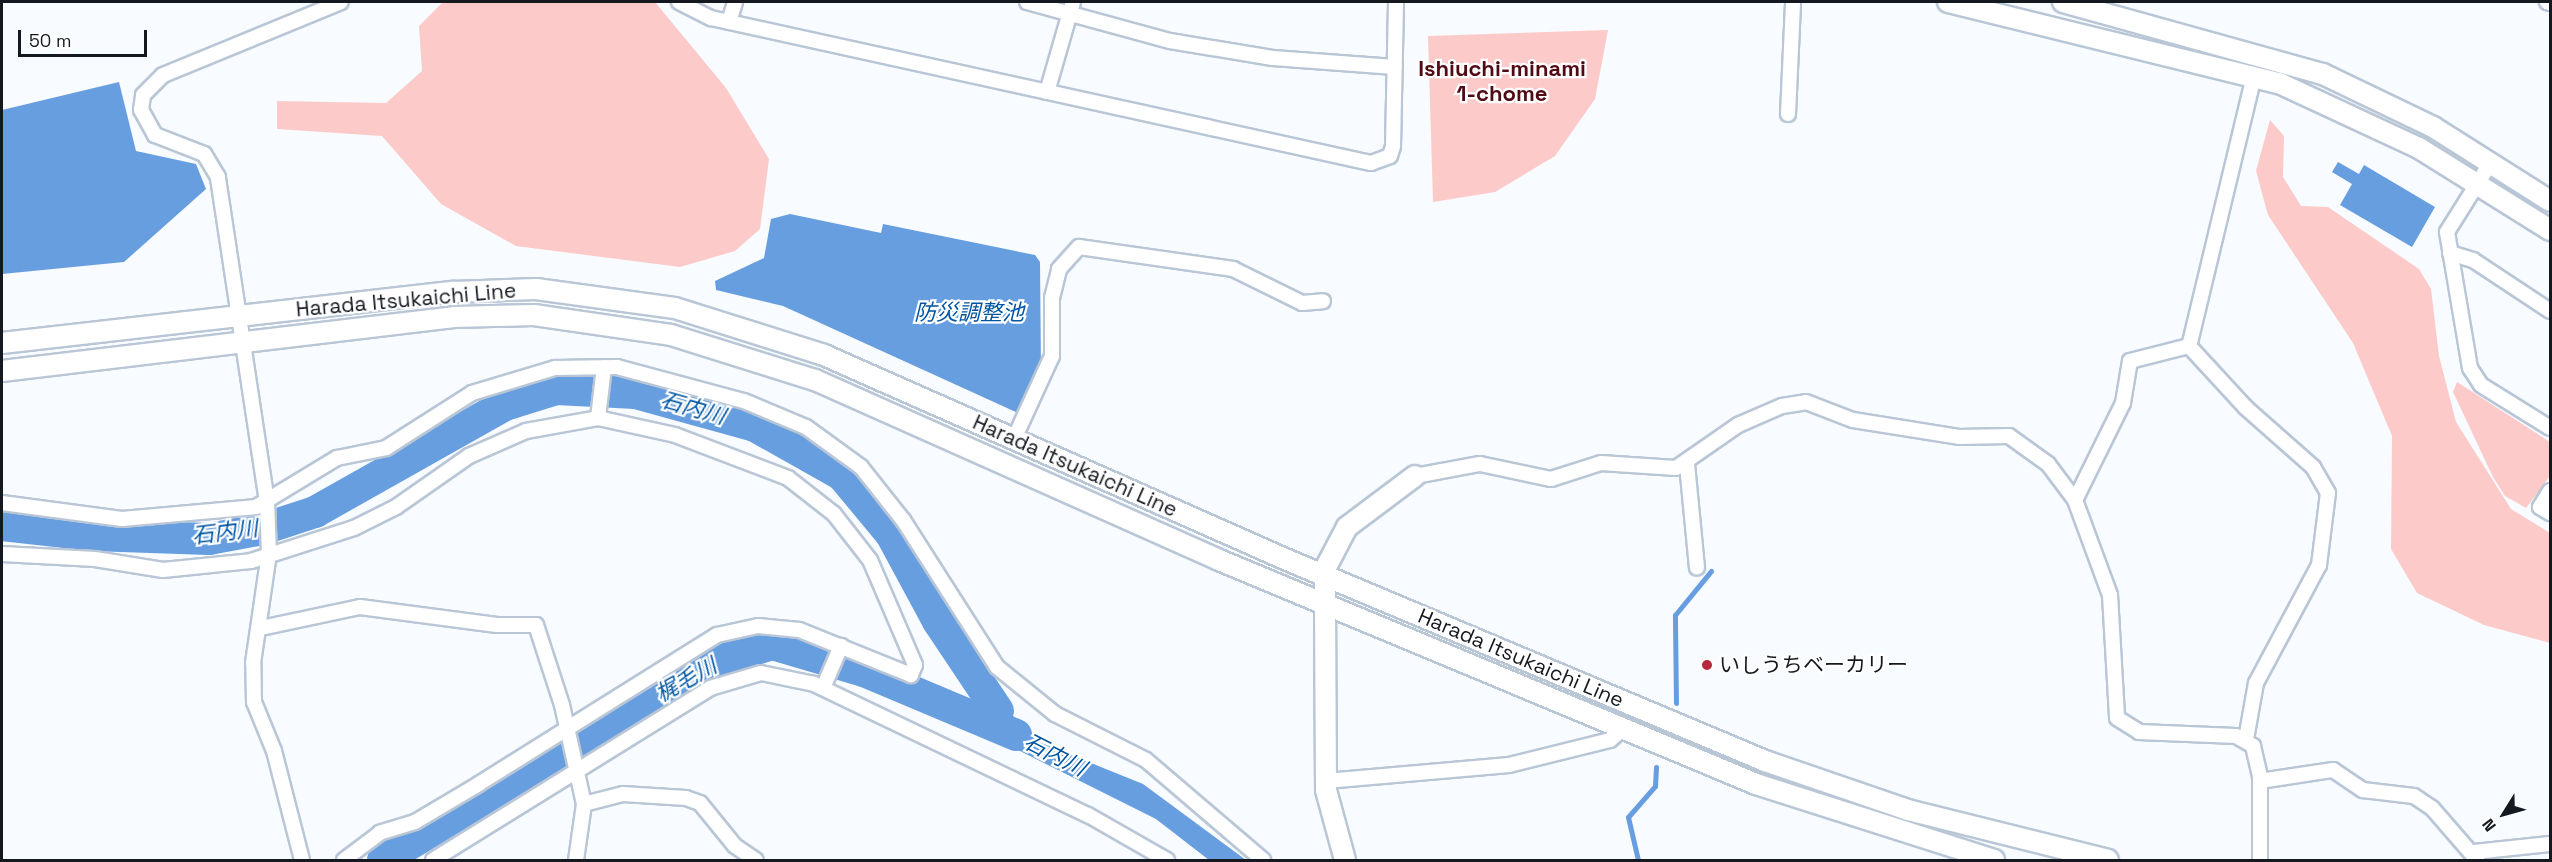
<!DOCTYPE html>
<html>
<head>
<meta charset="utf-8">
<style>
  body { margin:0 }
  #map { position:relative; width:2552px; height:862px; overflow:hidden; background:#f8fbff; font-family:"Space Grotesk","Noto Sans JP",sans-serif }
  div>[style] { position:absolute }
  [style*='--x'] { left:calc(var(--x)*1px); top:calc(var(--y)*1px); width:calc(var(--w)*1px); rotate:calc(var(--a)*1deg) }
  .green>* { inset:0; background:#fccac9 }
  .water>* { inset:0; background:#679ee0 }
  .stream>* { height:5px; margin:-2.5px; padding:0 2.5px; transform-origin:2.5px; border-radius:2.5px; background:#679ee0 }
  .river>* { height:32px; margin:-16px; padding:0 16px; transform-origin:16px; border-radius:16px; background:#679ee0 }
  .roads { filter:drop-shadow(2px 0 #b9c6d6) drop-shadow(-2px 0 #b9c6d6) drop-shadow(0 2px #b9c6d6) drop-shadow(0 -2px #b9c6d6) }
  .street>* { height:14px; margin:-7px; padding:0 7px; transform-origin:7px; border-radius:7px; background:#fff }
  .secondary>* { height:20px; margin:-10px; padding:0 10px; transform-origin:10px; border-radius:10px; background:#fff }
  .dots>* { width:16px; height:16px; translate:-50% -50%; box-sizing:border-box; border:3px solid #fff; border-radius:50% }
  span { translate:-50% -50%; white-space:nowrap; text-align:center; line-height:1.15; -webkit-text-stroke:4.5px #fff; paint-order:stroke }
  .street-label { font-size:21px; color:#14191f }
  .poi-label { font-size:21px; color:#14191f }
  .left { translate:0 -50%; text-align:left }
  .neighbourhood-label { font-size:22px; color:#500a14; font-weight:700 }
  .water-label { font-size:22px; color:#0056a3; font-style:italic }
  .frame { position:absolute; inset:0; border:3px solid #14191f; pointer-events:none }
  .north { position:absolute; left:2474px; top:784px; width:60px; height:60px; -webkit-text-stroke:4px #fff; paint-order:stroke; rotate:233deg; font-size:16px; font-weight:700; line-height:24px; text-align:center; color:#14191f }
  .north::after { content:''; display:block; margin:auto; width:21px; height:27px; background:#14191f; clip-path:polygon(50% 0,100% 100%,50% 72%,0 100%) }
  .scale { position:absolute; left:18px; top:30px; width:129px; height:27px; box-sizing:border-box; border:3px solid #14191f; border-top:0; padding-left:8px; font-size:18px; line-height:21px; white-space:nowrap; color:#14191f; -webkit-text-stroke:4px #fff; paint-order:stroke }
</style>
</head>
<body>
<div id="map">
  <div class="green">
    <div style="clip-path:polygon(443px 2px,655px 2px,726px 88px,769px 159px,760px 229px,735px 251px,680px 267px,516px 246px,441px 204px,382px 136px,277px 129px,277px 101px,386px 103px,422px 71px,419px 26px)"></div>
    <div style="clip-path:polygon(1608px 30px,1595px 99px,1555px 156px,1495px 192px,1433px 202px,1428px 36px)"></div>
    <div style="clip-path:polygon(2270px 120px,2284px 136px,2283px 177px,2301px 206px,2328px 207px,2419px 269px,2431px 289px,2439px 356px,2456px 422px,2511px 509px,2550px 533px,2550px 643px,2484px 625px,2417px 593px,2391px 549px,2392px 436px,2353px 343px,2268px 215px,2256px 171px)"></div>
    <div style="clip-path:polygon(2457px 382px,2550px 442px,2550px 476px,2526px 508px,2505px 496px,2493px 477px,2453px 392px)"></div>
  </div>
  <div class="water">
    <div style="clip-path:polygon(119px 82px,136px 151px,196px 164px,206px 189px,124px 262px,2px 274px,2px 110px)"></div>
    <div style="clip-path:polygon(2338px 162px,2359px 174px,2364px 165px,2435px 207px,2412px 247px,2340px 205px,2352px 184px,2332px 172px)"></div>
    <div style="clip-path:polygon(790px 214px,881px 233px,883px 224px,1035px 255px,1040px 262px,1041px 371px,1020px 414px,783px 306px,716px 290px,715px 281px,764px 258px,771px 219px)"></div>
    <div style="clip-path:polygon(971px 658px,1006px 709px,1039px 742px,1143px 784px,1246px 860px,1209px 860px,1156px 819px,984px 733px)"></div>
  </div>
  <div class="stream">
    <div style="--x:1676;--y:703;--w:88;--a:-90.7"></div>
    <div style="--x:1675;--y:615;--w:57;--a:-50.7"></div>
    <div style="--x:1638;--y:860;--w:44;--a:-103.1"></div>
    <div style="--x:1628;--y:817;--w:41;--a:-48.9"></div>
    <div style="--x:1655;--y:786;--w:19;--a:-87"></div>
  </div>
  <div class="river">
    <div style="--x:2;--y:525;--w:91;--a:6.3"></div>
    <div style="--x:92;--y:535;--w:117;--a:2"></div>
    <div style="--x:209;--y:539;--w:55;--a:-10.5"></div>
    <div style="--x:263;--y:529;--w:55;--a:-18.1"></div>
    <div style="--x:315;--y:512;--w:218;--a:-29.4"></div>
    <div style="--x:505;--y:405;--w:53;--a:-17.4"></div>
    <div style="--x:556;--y:389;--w:80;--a:2.9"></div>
    <div style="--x:636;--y:393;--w:123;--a:15.5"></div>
    <div style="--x:755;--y:426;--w:100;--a:29.4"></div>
    <div style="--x:842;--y:475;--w:77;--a:50.3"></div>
    <div style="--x:891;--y:534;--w:99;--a:61.6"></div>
    <div style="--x:938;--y:621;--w:108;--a:56.3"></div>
    <div style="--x:383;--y:860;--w:380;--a:-31"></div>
    <div style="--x:709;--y:664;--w:66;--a:-17.6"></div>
    <div style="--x:772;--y:644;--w:96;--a:16.4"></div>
    <div style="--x:864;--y:671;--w:165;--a:22.8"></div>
  </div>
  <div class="roads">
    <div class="street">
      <div style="--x:679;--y:2;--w:36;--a:27"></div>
      <div style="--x:711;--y:18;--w:676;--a:12.39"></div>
      <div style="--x:1371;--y:163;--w:20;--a:-20"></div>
      <div style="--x:1390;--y:156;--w:10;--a:-73"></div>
      <div style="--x:1393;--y:146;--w:144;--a:-88.8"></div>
      <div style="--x:1027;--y:2;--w:148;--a:15.3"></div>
      <div style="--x:1170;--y:41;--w:104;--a:9.4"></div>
      <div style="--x:1273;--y:58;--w:122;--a:4.2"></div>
      <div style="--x:2547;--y:2;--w:3;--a:18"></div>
      <div style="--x:729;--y:22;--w:21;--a:-73"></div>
      <div style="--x:2254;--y:76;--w:278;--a:103.5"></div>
      <div style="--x:2189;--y:346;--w:61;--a:165.7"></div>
      <div style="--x:2130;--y:361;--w:43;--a:99.5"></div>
      <div style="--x:2123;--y:403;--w:108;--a:116.3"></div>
      <div style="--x:2075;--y:500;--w:101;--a:69.8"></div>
      <div style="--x:2110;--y:595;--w:123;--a:86.7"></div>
      <div style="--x:2117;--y:718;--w:26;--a:32"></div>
      <div style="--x:2139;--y:732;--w:97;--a:2.4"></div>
      <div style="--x:2236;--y:736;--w:20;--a:30"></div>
      <div style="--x:2253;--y:746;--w:31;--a:77"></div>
      <div style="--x:2260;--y:776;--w:84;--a:90"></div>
      <div style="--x:1047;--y:92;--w:94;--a:-73.9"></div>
      <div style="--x:1788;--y:114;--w:112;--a:-87.4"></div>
      <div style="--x:2491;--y:162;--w:83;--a:122.2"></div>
      <div style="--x:2447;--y:232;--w:138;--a:80.4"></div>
      <div style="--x:2470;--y:368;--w:20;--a:57"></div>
      <div style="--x:2481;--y:385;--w:81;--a:31.9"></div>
      <div style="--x:2450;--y:253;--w:24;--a:17"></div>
      <div style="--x:2473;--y:260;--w:92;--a:33.5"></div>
      <div style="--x:2189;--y:346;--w:83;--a:47.4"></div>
      <div style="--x:2245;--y:407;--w:91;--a:41.4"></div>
      <div style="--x:2313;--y:467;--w:30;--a:60"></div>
      <div style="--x:2328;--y:493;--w:73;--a:97.1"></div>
      <div style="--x:2319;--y:565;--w:134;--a:118.1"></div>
      <div style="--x:2256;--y:683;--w:57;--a:100.1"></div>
      <div style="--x:598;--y:418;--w:51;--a:-83.3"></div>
      <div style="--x:1014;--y:439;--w:91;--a:-65.4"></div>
      <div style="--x:1052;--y:356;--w:58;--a:-90"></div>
      <div style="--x:1052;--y:298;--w:30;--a:-76"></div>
      <div style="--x:1059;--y:269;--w:30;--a:-48"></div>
      <div style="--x:1079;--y:247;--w:156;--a:8.1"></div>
      <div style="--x:1233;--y:269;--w:77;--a:26.2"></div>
      <div style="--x:1302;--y:303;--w:21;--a:-5"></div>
      <div style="--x:1687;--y:464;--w:104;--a:84.5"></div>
      <div style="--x:1415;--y:476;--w:66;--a:-10.5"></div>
      <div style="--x:1480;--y:464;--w:73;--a:11.9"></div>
      <div style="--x:1551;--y:479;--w:52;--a:-17.7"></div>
      <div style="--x:1601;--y:463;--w:75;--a:3.8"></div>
      <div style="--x:1676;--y:468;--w:75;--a:-34.7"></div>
      <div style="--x:1738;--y:425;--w:48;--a:-23.4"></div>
      <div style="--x:1782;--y:406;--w:24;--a:-9"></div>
      <div style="--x:1806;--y:402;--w:50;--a:21"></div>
      <div style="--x:1853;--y:420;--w:107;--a:9.1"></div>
      <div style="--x:1959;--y:437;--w:50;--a:-1.1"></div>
      <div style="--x:2009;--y:436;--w:48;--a:35.7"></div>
      <div style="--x:2048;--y:464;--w:45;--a:53.1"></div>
      <div style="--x:2550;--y:491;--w:19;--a:122"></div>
      <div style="--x:2540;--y:507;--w:12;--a:31"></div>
      <div style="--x:2;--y:503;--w:121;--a:7.6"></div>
      <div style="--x:122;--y:519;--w:135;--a:-5.1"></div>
      <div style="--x:256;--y:507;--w:95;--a:-31.2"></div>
      <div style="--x:337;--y:458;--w:50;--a:-11.5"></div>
      <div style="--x:386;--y:448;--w:102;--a:-32.6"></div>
      <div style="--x:472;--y:393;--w:87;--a:-16.8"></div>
      <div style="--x:555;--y:368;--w:62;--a:-0.9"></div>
      <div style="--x:617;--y:367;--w:131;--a:15"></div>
      <div style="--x:744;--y:401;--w:67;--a:22.8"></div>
      <div style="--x:806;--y:427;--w:68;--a:36"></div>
      <div style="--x:861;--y:467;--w:68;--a:51.6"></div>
      <div style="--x:903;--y:520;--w:174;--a:57.4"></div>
      <div style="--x:997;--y:667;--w:75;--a:39"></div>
      <div style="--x:1055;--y:714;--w:102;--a:26.8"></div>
      <div style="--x:1146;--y:760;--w:154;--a:40.5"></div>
      <div style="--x:2;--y:554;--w:93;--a:3.1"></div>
      <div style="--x:95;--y:559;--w:69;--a:9.2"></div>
      <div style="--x:163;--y:570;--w:88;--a:-5.8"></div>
      <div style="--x:251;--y:561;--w:108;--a:-17.8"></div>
      <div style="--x:354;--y:528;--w:47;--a:-26.6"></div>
      <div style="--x:396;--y:507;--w:89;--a:-34.9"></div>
      <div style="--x:469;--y:456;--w:62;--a:-23.7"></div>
      <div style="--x:526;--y:431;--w:73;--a:-10.2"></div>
      <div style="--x:598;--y:418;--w:79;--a:12.4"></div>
      <div style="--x:675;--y:435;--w:121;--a:20.8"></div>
      <div style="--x:788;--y:478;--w:58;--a:38"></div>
      <div style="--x:834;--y:514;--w:58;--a:52"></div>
      <div style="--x:870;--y:560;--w:114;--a:66.8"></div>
      <div style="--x:915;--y:665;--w:11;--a:112"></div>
      <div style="--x:911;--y:675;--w:121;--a:-158.1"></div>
      <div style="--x:799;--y:630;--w:41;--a:-174.4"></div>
      <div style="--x:758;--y:626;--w:42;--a:167.6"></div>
      <div style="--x:717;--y:635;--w:281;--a:148"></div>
      <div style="--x:479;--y:784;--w:74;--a:149.3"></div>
      <div style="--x:415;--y:822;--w:37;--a:163"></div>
      <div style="--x:380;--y:833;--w:45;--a:143.1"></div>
      <div style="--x:261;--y:628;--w:101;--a:-12"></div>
      <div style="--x:360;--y:607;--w:138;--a:7.5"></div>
      <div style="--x:497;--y:625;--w:39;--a:0"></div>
      <div style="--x:536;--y:625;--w:84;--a:72"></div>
      <div style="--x:562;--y:705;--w:101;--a:77.5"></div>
      <div style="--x:584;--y:804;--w:57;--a:98.1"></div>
      <div style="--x:823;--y:688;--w:46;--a:-66.8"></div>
      <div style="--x:1326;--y:781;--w:184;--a:-5"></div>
      <div style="--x:1509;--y:765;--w:104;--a:-13.9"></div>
      <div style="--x:1610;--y:740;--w:20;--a:-41"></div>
      <div style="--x:2260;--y:781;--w:74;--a:-8.6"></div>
      <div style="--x:2333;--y:770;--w:36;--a:34"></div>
      <div style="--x:2363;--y:790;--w:51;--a:6.7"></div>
      <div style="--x:2414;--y:796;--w:22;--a:34"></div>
      <div style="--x:2432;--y:808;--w:69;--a:49.1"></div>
      <div style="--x:584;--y:804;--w:40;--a:-14.4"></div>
      <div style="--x:623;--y:794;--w:63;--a:3.6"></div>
      <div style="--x:686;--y:798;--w:15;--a:20"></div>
      <div style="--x:700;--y:803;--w:55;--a:50.9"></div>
      <div style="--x:735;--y:846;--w:25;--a:34"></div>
      <div style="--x:2474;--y:852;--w:76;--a:-6"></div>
      <div style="--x:302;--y:860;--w:113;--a:-104.4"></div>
      <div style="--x:274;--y:751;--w:53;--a:-112.2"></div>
      <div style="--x:254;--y:702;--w:39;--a:-91"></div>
      <div style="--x:253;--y:663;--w:111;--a:-81.7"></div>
      <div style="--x:269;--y:553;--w:51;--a:-92.2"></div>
      <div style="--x:267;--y:502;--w:329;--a:-98.6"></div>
      <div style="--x:218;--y:177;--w:27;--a:-121"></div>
      <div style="--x:204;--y:154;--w:53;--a:-158.8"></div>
      <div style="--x:155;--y:135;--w:29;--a:-119"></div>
      <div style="--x:141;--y:110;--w:15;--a:-82"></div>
      <div style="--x:143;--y:95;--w:28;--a:-45"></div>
      <div style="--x:163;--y:75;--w:192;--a:-22.3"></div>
      <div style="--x:433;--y:860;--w:326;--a:-31.8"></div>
      <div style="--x:710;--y:688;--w:53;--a:-16.4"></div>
      <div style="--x:761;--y:673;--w:54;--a:11.7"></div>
      <div style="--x:814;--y:684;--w:304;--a:25.6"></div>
      <div style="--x:1088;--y:815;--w:91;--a:29.7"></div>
    </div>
    <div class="secondary">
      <div style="--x:1948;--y:2;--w:343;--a:13.8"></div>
      <div style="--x:2281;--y:84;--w:152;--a:24.9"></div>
      <div style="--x:2419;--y:148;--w:155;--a:32"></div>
      <div style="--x:2063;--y:2;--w:270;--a:15.5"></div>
      <div style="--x:2323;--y:74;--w:122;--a:25.7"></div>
      <div style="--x:2433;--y:127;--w:138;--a:32.3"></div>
      <div style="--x:2;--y:343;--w:454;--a:-6.5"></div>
      <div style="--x:453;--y:292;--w:83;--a:-2.1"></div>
      <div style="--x:536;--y:289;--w:140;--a:7.8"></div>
      <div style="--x:675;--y:308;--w:156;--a:17.5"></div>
      <div style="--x:824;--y:355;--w:504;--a:23.87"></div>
      <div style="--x:1285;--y:559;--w:521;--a:22.82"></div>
      <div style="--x:1765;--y:761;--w:151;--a:18.9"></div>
      <div style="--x:1908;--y:810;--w:206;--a:14"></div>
      <div style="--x:2;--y:371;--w:455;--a:-6.8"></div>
      <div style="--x:454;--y:317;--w:80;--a:-1.4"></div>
      <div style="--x:534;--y:315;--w:138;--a:8.3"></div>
      <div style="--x:671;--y:335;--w:151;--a:17.4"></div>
      <div style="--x:815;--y:380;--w:442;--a:24"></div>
      <div style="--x:1219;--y:560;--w:582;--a:22.64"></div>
      <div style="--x:1756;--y:784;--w:250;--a:17.7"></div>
      <div style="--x:1345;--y:860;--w:73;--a:-105.2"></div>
      <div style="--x:1326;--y:790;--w:221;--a:-90.3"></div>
      <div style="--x:1325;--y:569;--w:47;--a:-62.4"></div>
      <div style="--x:1347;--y:527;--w:85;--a:-36.9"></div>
    </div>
  </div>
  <div class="dots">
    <div style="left:1707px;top:665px;background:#b8273b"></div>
  </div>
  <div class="street-label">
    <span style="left:406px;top:300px;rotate:-5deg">Harada Itsukaichi Line</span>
    <span style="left:1075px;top:466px;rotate:24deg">Harada Itsukaichi Line</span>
    <span style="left:1521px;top:658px;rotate:23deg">Harada Itsukaichi Line</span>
  </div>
  <div class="poi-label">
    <span class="left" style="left:1719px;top:665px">いしうちベーカリー</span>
  </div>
  <div class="neighbourhood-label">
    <span style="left:1502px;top:81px">Ishiuchi-minami<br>1-chome</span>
  </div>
  <div class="water-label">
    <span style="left:969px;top:313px">防災調整池</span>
    <span style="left:693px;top:408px;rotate:16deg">石内川</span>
    <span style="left:225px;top:532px;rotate:-7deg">石内川</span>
    <span style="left:686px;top:680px;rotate:-29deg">梶毛川</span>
    <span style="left:1055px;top:755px;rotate:27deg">石内川</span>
  </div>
  <div class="frame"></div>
  <div class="north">N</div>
  <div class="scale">50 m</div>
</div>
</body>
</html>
